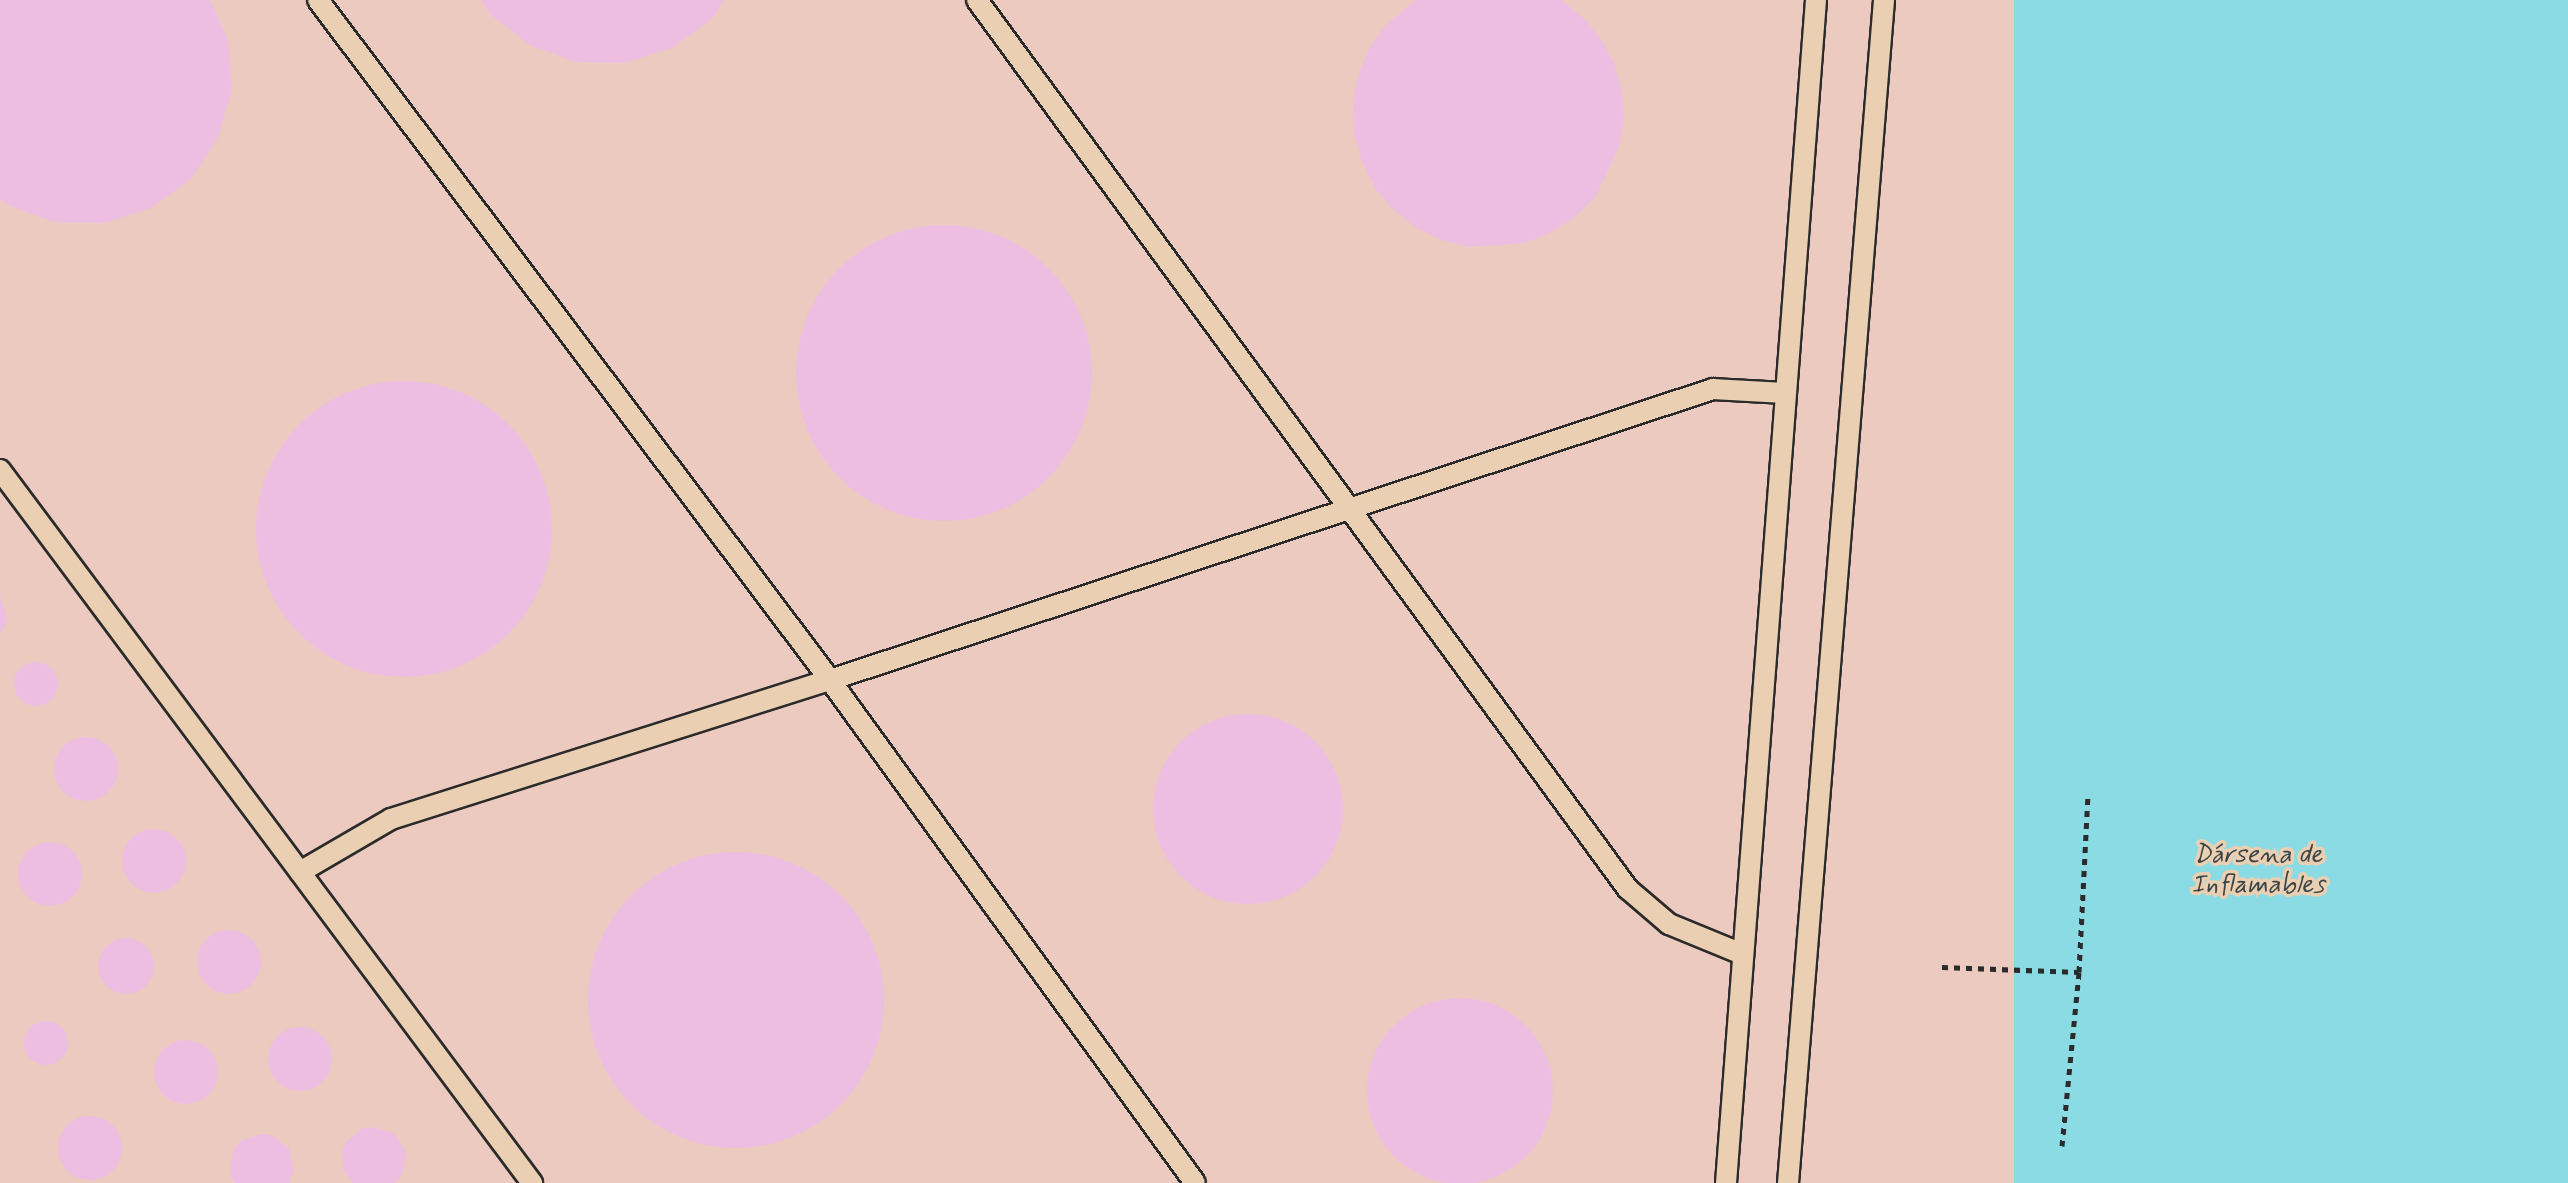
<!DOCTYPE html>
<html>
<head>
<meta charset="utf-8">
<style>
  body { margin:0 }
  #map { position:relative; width:2568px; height:1183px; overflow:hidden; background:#ebcfb2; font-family:Mynerve,sans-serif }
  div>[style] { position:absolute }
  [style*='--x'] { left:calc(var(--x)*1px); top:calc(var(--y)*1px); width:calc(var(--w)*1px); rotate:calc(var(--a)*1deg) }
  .built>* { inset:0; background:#eccac0; transform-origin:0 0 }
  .water>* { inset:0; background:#8bdbe5; transform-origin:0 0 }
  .building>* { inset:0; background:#edbee1 }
  .round { border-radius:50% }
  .path>* { height:5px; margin-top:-2.5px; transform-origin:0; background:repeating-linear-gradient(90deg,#2b2b2b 0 6px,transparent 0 12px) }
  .roads { filter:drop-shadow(2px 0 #2b2b2b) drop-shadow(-2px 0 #2b2b2b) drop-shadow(0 2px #2b2b2b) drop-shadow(0 -2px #2b2b2b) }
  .lane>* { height:20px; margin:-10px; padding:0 10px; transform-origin:10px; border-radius:10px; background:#ebcfb2 }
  span { translate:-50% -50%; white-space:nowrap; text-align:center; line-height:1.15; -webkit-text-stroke:7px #ebcfb2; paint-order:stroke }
  .water-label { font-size:26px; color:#394547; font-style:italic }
</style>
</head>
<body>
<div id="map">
  <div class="built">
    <div style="left:0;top:0;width:2014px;height:1183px"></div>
  </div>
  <div class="water">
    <div style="left:2014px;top:0;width:554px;height:1186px"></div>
  </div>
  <div class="building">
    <div style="clip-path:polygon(0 0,210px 0,228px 40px,232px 89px,218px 137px,191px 179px,151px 208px,104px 223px,54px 222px,8px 205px,0 199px)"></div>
    <div style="clip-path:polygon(481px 0,724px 0,712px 19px,672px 48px,624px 63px,576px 62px,530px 45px,491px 15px)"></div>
    <div style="clip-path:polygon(1416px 0,1561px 0,1586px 20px,1603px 42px,1615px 66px,1622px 93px,1624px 120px,1619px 147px,1596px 196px,1576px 216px,1552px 232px,1525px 243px,1469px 247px,1441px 240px,1415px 227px,1393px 209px,1375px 188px,1362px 162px,1354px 134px,1353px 105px,1358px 76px,1369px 49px,1385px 26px)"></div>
    <div class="round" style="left:796px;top:225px;width:296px;height:296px"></div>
    <div class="round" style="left:256px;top:381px;width:296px;height:296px"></div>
    <div style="clip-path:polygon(0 595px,7px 620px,0 635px)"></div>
    <div class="round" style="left:14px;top:662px;width:44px;height:44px"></div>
    <div class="round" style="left:1153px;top:714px;width:190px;height:190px"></div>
    <div class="round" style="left:54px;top:737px;width:64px;height:64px"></div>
    <div class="round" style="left:122px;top:829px;width:64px;height:64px"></div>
    <div class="round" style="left:18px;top:842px;width:64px;height:64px"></div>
    <div class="round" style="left:588px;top:852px;width:296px;height:296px"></div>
    <div class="round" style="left:197px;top:930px;width:64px;height:64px"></div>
    <div class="round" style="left:98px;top:938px;width:56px;height:56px"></div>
    <div class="round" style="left:1367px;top:998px;width:186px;height:186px"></div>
    <div class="round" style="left:24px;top:1021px;width:44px;height:44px"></div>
    <div class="round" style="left:268px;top:1027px;width:64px;height:64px"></div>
    <div class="round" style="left:154px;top:1040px;width:64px;height:64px"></div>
    <div class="round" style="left:58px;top:1116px;width:64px;height:64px"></div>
    <div style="clip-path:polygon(372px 1127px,394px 1133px,406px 1152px,403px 1173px,395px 1183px,353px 1183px,344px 1171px,342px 1152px,346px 1142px,361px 1129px)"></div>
    <div style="clip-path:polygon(260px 1134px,271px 1135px,289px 1148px,294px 1170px,289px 1183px,235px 1183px,232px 1178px,230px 1169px,234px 1149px,241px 1141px)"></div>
  </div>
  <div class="path">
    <div style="--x:1942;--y:967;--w:137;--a:2.1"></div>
    <div style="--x:2062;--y:1146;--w:175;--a:-84.4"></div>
    <div style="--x:2079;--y:972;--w:177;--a:-87.1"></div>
  </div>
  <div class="roads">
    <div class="lane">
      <div style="--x:318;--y:0;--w:851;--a:53.02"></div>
      <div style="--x:830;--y:680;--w:621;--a:54.03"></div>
      <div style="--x:977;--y:0;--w:1102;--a:53.79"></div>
      <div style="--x:1628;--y:889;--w:54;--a:40.5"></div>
      <div style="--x:1669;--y:924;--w:79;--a:22.3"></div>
      <div style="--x:0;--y:470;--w:890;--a:53.27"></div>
      <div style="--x:300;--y:872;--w:105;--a:-30.2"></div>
      <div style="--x:391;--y:819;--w:460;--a:-17.6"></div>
      <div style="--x:830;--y:680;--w:930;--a:-18.24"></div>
      <div style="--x:1713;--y:389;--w:71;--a:3.2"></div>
      <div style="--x:1726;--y:1183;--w:1186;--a:-85.65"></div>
      <div style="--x:1788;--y:1183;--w:1187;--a:-85.36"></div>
    </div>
  </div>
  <div class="water-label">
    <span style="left:2258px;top:871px">Dársena de<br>Inflamables</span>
  </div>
</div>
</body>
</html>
